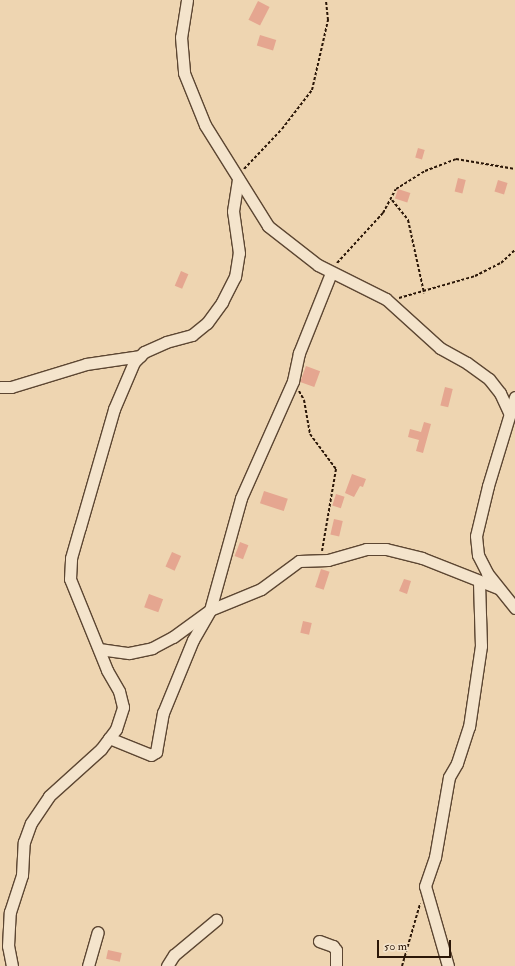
<!DOCTYPE html>
<html>
<head>
<meta charset="utf-8">
<style>
  body { margin:0 }
  #map { position:relative; width:515px; height:966px; overflow:hidden; background:#eed5b1; font-family:"IM FELL Double Pica",serif }
  div>[style] { position:absolute }
  [style*='--x'] { left:calc(var(--x)*1px); top:calc(var(--y)*1px); width:calc(var(--w)*1px); rotate:calc(var(--a)*1deg) }
  .building>* { inset:0; background:#e5a690; transform-origin:0 0 }
  .path>* { height:2px; margin-top:-1px; transform-origin:0; background:repeating-linear-gradient(90deg,#2b1708 0 3px,transparent 0 5px) }
  .roads { filter:drop-shadow(1px 0 #5c4632) drop-shadow(-1px 0 #5c4632) drop-shadow(0 1px #5c4632) drop-shadow(0 -1px #5c4632) }
  .minor>* { height:11px; margin:-5.5px; padding:0 5.5px; transform-origin:5.5px; border-radius:5.5px; background:#f4e4cc }
  span { translate:-50% -50%; white-space:nowrap; text-align:center; line-height:1.15; -webkit-text-stroke:4px #f4e4cc; paint-order:stroke }
  .scale { position:absolute; left:377px; top:940px; width:74px; height:18px; box-sizing:border-box; border:2px solid #2b1708; border-top:0; padding-left:5px; font-size:12px; line-height:14px; white-space:nowrap; color:#2b1708; -webkit-text-stroke:3px #f4e4cc; paint-order:stroke }
</style>
</head>
<body>
<div id="map">
  <div class="building">
    <div style="left:258px;top:1px;width:13px;height:21px;rotate:27deg"></div>
    <div style="left:260px;top:35px;width:17px;height:11px;rotate:17deg"></div>
    <div style="left:418px;top:148px;width:7px;height:10px;rotate:16deg"></div>
    <div style="left:458px;top:178px;width:8px;height:14px;rotate:14deg"></div>
    <div style="left:498px;top:180px;width:10px;height:12px;rotate:17deg"></div>
    <div style="left:398px;top:189px;width:13px;height:10px;rotate:18deg"></div>
    <div style="left:181px;top:271px;width:8px;height:16px;rotate:23deg"></div>
    <div style="left:306px;top:366px;width:15px;height:17px;rotate:20deg"></div>
    <div style="left:445px;top:387px;width:8px;height:19px;rotate:14deg"></div>
    <div style="clip-path:polygon(424px 422px,431px 424px,423px 453px,416px 451px,419px 440px,408px 437px,410px 429px,421px 432px)"></div>
    <div style="clip-path:polygon(352px 474px,366px 479px,363px 487px,360px 486px,354px 497px,345px 493px)"></div>
    <div style="left:264px;top:491px;width:25px;height:13px;rotate:18deg"></div>
    <div style="left:336px;top:494px;width:9px;height:12px;rotate:18deg"></div>
    <div style="left:334px;top:519px;width:9px;height:16px;rotate:13deg"></div>
    <div style="left:240px;top:542px;width:9px;height:15px;rotate:21deg"></div>
    <div style="left:172px;top:552px;width:10px;height:16px;rotate:24deg"></div>
    <div style="left:321px;top:569px;width:9px;height:19px;rotate:18deg"></div>
    <div style="clip-path:polygon(404px 579px,411px 581px,407px 594px,399px 591px)"></div>
    <div style="left:149px;top:594px;width:15px;height:14px;rotate:20deg"></div>
    <div style="left:303px;top:621px;width:9px;height:12px;rotate:13deg"></div>
    <div style="left:108px;top:950px;width:14px;height:9px;rotate:12deg"></div>
  </div>
  <div class="path">
    <div style="--x:244;--y:169;--w:55;--a:-46.5"></div>
    <div style="--x:282;--y:129;--w:49;--a:-52.4"></div>
    <div style="--x:312;--y:90;--w:72;--a:-77.1"></div>
    <div style="--x:328;--y:20;--w:20;--a:-96"></div>
    <div style="--x:392;--y:200;--w:26;--a:51"></div>
    <div style="--x:408;--y:220;--w:75;--a:77.6"></div>
    <div style="--x:337;--y:263;--w:68;--a:-47.4"></div>
    <div style="--x:383;--y:213;--w:27;--a:-62"></div>
    <div style="--x:396;--y:189;--w:34;--a:-32"></div>
    <div style="--x:425;--y:171;--w:33;--a:-21"></div>
    <div style="--x:456;--y:159;--w:60;--a:9.6"></div>
    <div style="--x:399;--y:298;--w:79;--a:-16.1"></div>
    <div style="--x:475;--y:276;--w:29;--a:-27"></div>
    <div style="--x:501;--y:263;--w:19;--a:-43"></div>
    <div style="--x:299;--y:391;--w:10;--a:61"></div>
    <div style="--x:304;--y:400;--w:35;--a:80"></div>
    <div style="--x:310;--y:434;--w:44;--a:53.4"></div>
    <div style="--x:336;--y:469;--w:83;--a:99.7"></div>
    <div style="--x:402;--y:966;--w:65;--a:-73.8"></div>
  </div>
  <div class="roads">
    <div class="minor">
      <div style="--x:187;--y:0;--w:37;--a:99"></div>
      <div style="--x:181;--y:37;--w:36;--a:85"></div>
      <div style="--x:184;--y:73;--w:56;--a:68"></div>
      <div style="--x:205;--y:125;--w:119;--a:58"></div>
      <div style="--x:268;--y:226;--w:63;--a:38"></div>
      <div style="--x:318;--y:265;--w:76;--a:26.6"></div>
      <div style="--x:386;--y:299;--w:73;--a:42.2"></div>
      <div style="--x:440;--y:348;--w:31;--a:29"></div>
      <div style="--x:467;--y:363;--w:27;--a:36"></div>
      <div style="--x:489;--y:379;--w:18;--a:52"></div>
      <div style="--x:500;--y:393;--w:23;--a:65"></div>
      <div style="--x:0;--y:387;--w:11;--a:0"></div>
      <div style="--x:11;--y:387;--w:78;--a:-17"></div>
      <div style="--x:86;--y:364;--w:55;--a:-8.4"></div>
      <div style="--x:515;--y:397;--w:93;--a:106.9"></div>
      <div style="--x:488;--y:486;--w:51;--a:103.5"></div>
      <div style="--x:476;--y:536;--w:19;--a:84"></div>
      <div style="--x:478;--y:555;--w:20;--a:63"></div>
      <div style="--x:487;--y:573;--w:45;--a:51.3"></div>
      <div style="--x:99;--y:649;--w:30;--a:8"></div>
      <div style="--x:129;--y:653;--w:24;--a:-12"></div>
      <div style="--x:152;--y:648;--w:24;--a:-28"></div>
      <div style="--x:173;--y:637;--w:46;--a:-36.1"></div>
      <div style="--x:210;--y:610;--w:55;--a:-22.4"></div>
      <div style="--x:261;--y:589;--w:47;--a:-36.4"></div>
      <div style="--x:299;--y:561;--w:29;--a:-2"></div>
      <div style="--x:328;--y:560;--w:40;--a:-16"></div>
      <div style="--x:366;--y:549;--w:20;--a:0"></div>
      <div style="--x:386;--y:549;--w:37;--a:14"></div>
      <div style="--x:422;--y:558;--w:82;--a:21.5"></div>
      <div style="--x:109;--y:738;--w:45;--a:22"></div>
      <div style="--x:151;--y:755;--w:6;--a:-31"></div>
      <div style="--x:156;--y:752;--w:40;--a:-80"></div>
      <div style="--x:163;--y:713;--w:79;--a:-67.7"></div>
      <div style="--x:193;--y:640;--w:34;--a:-60"></div>
      <div style="--x:210;--y:610;--w:116;--a:-74.5"></div>
      <div style="--x:241;--y:498;--w:128;--a:-66"></div>
      <div style="--x:293;--y:381;--w:29;--a:-78"></div>
      <div style="--x:299;--y:353;--w:86;--a:-68.2"></div>
      <div style="--x:319;--y:941;--w:15;--a:20"></div>
      <div style="--x:333;--y:946;--w:5;--a:53"></div>
      <div style="--x:336;--y:950;--w:16;--a:90"></div>
      <div style="--x:12;--y:966;--w:20;--a:-101"></div>
      <div style="--x:8;--y:946;--w:34;--a:-87"></div>
      <div style="--x:10;--y:912;--w:39;--a:-72"></div>
      <div style="--x:22;--y:875;--w:33;--a:-87"></div>
      <div style="--x:24;--y:842;--w:20;--a:-70"></div>
      <div style="--x:31;--y:823;--w:32;--a:-56"></div>
      <div style="--x:49;--y:796;--w:70;--a:-42.1"></div>
      <div style="--x:101;--y:749;--w:25;--a:-53"></div>
      <div style="--x:116;--y:729;--w:23;--a:-72"></div>
      <div style="--x:123;--y:707;--w:16;--a:-104"></div>
      <div style="--x:119;--y:691;--w:24;--a:-120"></div>
      <div style="--x:107;--y:670;--w:98;--a:-112.1"></div>
      <div style="--x:70;--y:579;--w:21;--a:-87"></div>
      <div style="--x:71;--y:558;--w:32;--a:-74"></div>
      <div style="--x:80;--y:527;--w:123;--a:-73.9"></div>
      <div style="--x:114;--y:409;--w:51;--a:-66.9"></div>
      <div style="--x:134;--y:362;--w:14;--a:-45"></div>
      <div style="--x:144;--y:352;--w:24;--a:-24"></div>
      <div style="--x:166;--y:342;--w:27;--a:-15"></div>
      <div style="--x:192;--y:335;--w:19;--a:-39"></div>
      <div style="--x:207;--y:323;--w:26;--a:-54"></div>
      <div style="--x:222;--y:302;--w:28;--a:-63"></div>
      <div style="--x:235;--y:277;--w:24;--a:-81"></div>
      <div style="--x:239;--y:253;--w:42;--a:-98.1"></div>
      <div style="--x:233;--y:211;--w:33;--a:-81"></div>
      <div style="--x:88;--y:966;--w:35;--a:-74"></div>
      <div style="--x:167;--y:966;--w:13;--a:-58"></div>
      <div style="--x:174;--y:955;--w:55;--a:-39.8"></div>
      <div style="--x:448;--y:966;--w:83;--a:-106"></div>
      <div style="--x:425;--y:886;--w:31;--a:-71"></div>
      <div style="--x:435;--y:857;--w:81;--a:-80.1"></div>
      <div style="--x:449;--y:777;--w:16;--a:-60"></div>
      <div style="--x:457;--y:763;--w:38;--a:-72"></div>
      <div style="--x:469;--y:727;--w:82;--a:-81.6"></div>
      <div style="--x:481;--y:646;--w:65;--a:-91.8"></div>
    </div>
  </div>
  <div class="scale">50 m</div>
</div>
</body>
</html>
